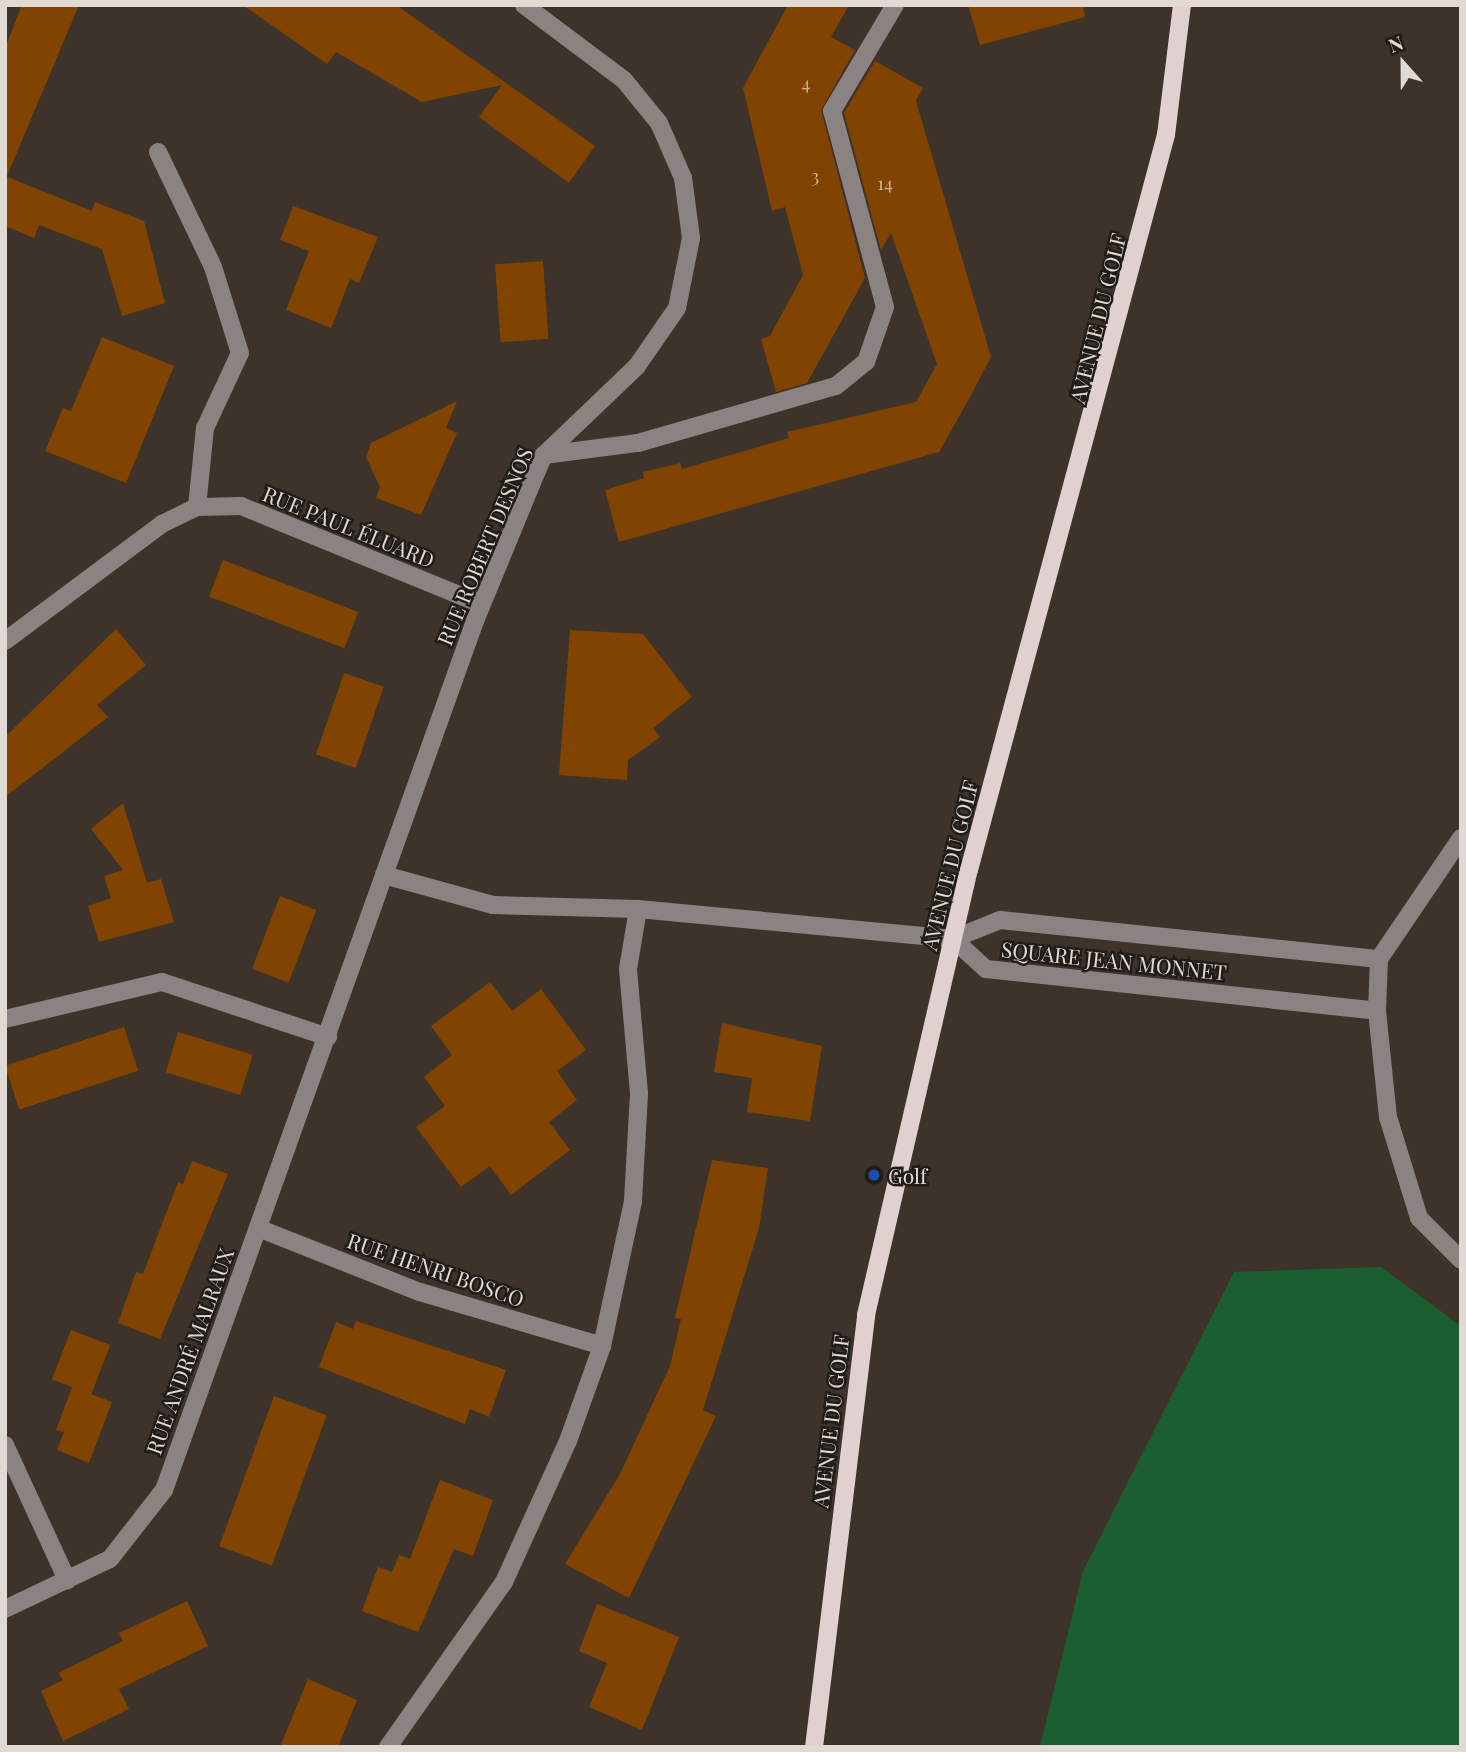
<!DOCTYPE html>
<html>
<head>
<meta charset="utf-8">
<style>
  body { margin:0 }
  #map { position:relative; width:1466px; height:1752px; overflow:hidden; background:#3d332a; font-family:"Playfair Display",serif }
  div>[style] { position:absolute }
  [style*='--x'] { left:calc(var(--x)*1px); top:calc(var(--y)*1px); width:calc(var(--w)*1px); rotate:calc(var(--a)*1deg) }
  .green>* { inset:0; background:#1a5e31 }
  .building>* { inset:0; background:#814400; transform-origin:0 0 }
  .minor>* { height:18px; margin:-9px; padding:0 9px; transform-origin:9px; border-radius:9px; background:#8a8382 }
  .major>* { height:18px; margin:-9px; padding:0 9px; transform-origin:9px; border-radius:9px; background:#e0d0cf }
  .dots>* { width:19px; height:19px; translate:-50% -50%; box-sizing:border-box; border:4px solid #201c18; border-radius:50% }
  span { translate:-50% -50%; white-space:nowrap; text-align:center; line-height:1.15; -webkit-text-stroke:5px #201c18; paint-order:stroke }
  .number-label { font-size:18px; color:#c8b49f }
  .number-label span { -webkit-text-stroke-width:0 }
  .street-label { font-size:21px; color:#e0d9d4 }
  .poi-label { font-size:21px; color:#e0d9d4 }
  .left { translate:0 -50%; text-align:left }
  .frame { position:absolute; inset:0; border:7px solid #e0d9d4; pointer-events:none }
  .north { position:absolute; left:1368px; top:28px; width:70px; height:70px; -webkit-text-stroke:5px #201c18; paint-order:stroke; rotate:339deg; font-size:19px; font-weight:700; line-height:28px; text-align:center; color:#e0d9d4 }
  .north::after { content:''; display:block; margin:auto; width:24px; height:32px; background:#e0d9d4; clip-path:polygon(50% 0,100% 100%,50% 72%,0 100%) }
</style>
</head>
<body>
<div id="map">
  <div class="green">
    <div style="clip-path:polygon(1381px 1267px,1461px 1326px,1461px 1747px,1040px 1747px,1083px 1571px,1234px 1272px)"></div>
  </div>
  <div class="building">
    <div style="clip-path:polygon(22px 5px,79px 5px,7px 176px,5px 48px)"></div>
    <div style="clip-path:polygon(243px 5px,396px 5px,595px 146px,569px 183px,479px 117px,502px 85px,422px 102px,336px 52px,327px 64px)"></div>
    <div style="clip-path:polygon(788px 5px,849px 5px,831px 37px,855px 50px,821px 110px,865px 278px,807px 383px,776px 392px,761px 339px,770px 336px,803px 275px,785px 207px,772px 211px,743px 88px)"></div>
    <div style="clip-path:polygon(968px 5px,1083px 5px,1085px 17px,980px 45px)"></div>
    <div style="clip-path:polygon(875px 61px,923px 88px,916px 101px,991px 357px,970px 397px,939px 452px,619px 542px,605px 490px,644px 478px,643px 472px,680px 463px,682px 469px,789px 438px,787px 432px,916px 402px,937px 364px,891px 233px,881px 250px,844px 113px)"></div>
    <div style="clip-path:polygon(5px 176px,92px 211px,95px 202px,144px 221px,165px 303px,122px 316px,102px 249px,39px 225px,34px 238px,5px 226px)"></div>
    <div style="clip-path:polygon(293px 206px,378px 237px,359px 283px,350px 279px,331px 328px,286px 310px,309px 251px,280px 240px)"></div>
    <div style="left:543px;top:261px;width:78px;height:48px;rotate:86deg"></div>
    <div style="clip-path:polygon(102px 337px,174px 366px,126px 483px,45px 451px,63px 408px,71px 411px)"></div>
    <div style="clip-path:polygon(457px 401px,446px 428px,457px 433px,421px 515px,376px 498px,380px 487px,366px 457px,371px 443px)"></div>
    <div style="left:223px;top:560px;width:145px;height:39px;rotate:21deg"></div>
    <div style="clip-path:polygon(116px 629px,146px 665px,97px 705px,108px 717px,5px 797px,5px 737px)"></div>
    <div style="clip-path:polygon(570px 630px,643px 634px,692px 697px,653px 728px,660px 737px,628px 760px,627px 780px,559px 775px)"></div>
    <div style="left:344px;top:673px;width:42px;height:86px;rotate:19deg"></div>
    <div style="clip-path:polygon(123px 803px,147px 883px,161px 879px,174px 922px,99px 942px,88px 906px,111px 898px,104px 876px,123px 870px,91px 829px)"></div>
    <div style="left:280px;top:896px;width:39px;height:78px;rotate:21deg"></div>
    <div style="clip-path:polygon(490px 982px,512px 1011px,541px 989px,586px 1050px,557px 1071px,577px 1100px,549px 1122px,570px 1150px,511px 1195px,490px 1166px,461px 1187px,416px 1127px,445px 1106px,424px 1077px,452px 1055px,431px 1026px)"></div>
    <div style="clip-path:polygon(722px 1023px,822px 1046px,810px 1121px,747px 1112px,752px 1078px,714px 1072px)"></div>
    <div style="left:124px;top:1027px;width:46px;height:125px;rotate:72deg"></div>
    <div style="left:178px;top:1032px;width:78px;height:42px;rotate:17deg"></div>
    <div style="clip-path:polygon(712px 1160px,768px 1168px,759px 1228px,703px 1410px,716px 1416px,629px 1598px,565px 1564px,620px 1474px,670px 1366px,681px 1319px,675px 1318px)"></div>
    <div style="clip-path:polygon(192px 1161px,228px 1174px,160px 1339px,118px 1323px,136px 1272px,143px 1274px,178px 1182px,183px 1184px)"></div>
    <div style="clip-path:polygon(356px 1321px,506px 1370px,489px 1417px,470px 1409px,465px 1424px,319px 1367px,336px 1322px,353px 1329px)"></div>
    <div style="left:71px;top:1330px;width:42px;height:53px;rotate:21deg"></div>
    <div style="clip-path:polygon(72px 1387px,112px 1402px,89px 1463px,57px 1450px,64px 1432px,56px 1430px)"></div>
    <div style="left:274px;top:1396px;width:56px;height:160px;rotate:20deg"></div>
    <div style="clip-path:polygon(440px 1480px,493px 1500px,473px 1556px,454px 1549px,418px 1632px,362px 1611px,378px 1567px,392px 1572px,399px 1555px,410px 1559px)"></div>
    <div style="clip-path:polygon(187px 1601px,208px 1646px,119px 1689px,129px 1709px,63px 1741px,41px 1691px,63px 1680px,58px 1673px,123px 1641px,119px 1633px)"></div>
    <div style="clip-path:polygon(597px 1604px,679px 1637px,642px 1730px,589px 1707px,607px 1663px,579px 1651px)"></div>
    <div style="clip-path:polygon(308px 1679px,357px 1700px,338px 1747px,280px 1747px)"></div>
  </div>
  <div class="minor">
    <div style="--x:158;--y:152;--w:127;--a:64.4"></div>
    <div style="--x:213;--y:267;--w:90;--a:72.6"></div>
    <div style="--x:240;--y:353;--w:83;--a:115"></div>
    <div style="--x:205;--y:428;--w:79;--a:95.8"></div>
    <div style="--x:544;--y:455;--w:95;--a:-7.3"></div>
    <div style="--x:638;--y:443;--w:206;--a:-16.1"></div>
    <div style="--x:836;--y:386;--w:38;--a:-39"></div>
    <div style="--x:866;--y:362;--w:58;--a:-70.9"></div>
    <div style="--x:885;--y:307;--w:203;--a:-105.1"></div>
    <div style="--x:832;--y:111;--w:123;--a:-59.3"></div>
    <div style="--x:5;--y:641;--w:196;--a:-36.7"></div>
    <div style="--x:162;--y:524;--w:39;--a:-26"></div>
    <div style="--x:197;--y:507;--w:44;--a:-1.3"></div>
    <div style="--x:241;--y:506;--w:259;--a:22.2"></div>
    <div style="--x:1461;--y:838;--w:146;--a:124.1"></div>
    <div style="--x:1379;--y:959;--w:52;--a:92.2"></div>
    <div style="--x:1377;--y:1011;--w:107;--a:84.1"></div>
    <div style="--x:1388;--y:1117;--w:106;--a:72.9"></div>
    <div style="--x:1419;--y:1218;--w:59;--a:45"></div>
    <div style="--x:384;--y:875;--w:113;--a:15.4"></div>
    <div style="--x:493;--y:905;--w:145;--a:1.6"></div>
    <div style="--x:638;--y:909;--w:316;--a:5.4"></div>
    <div style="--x:953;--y:939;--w:51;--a:-22"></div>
    <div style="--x:1000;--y:920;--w:381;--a:5.9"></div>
    <div style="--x:953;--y:939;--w:45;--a:42.3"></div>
    <div style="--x:986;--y:969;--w:393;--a:6.1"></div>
    <div style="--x:5;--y:1019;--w:161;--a:-13.3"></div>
    <div style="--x:162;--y:982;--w:175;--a:18.3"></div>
    <div style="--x:258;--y:1228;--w:174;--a:21.6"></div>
    <div style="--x:420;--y:1292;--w:190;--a:16.5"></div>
    <div style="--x:5;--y:1445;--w:149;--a:65.3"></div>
    <div style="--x:5;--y:1609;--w:116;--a:-25.5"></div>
    <div style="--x:110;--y:1559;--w:88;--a:-52"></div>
    <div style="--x:164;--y:1490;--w:923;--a:-70.31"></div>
    <div style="--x:475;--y:621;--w:147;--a:-67.6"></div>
    <div style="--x:531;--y:485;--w:33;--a:-67"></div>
    <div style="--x:544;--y:455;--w:129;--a:-43.7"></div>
    <div style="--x:637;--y:366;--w:70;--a:-55.4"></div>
    <div style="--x:677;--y:308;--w:71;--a:-78.7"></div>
    <div style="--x:691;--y:238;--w:61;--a:-97.6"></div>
    <div style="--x:683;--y:178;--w:60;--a:-113.6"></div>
    <div style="--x:659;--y:123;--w:55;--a:-129.1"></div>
    <div style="--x:624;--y:80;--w:125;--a:-143.1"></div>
    <div style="--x:388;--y:1747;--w:202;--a:-54.9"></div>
    <div style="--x:504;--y:1582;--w:155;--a:-65.6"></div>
    <div style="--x:568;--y:1441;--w:101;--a:-70.3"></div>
    <div style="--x:602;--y:1346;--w:148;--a:-77.9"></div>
    <div style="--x:633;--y:1201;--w:108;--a:-86.8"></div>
    <div style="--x:639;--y:1093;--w:124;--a:-95.1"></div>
    <div style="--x:628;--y:969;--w:61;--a:-80.5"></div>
  </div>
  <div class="major">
    <div style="--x:814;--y:1747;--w:435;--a:-83.1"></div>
    <div style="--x:866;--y:1315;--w:457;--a:-77"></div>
    <div style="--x:969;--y:870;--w:761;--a:-75"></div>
    <div style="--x:1166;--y:135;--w:131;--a:-83"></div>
  </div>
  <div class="dots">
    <div style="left:874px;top:1175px;background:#1a4fb4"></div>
  </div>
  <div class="number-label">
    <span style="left:806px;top:83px">4</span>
    <span style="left:815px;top:176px">3</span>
    <span style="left:885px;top:183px">14</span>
  </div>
  <div class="street-label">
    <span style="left:1097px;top:318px;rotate:-76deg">AVENUE DU GOLF</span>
    <span style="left:349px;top:526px;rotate:22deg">RUE PAUL ÉLUARD</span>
    <span style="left:484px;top:546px;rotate:-67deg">RUE ROBERT DESNOS</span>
    <span style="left:949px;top:865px;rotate:-76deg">AVENUE DU GOLF</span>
    <span style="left:1114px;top:960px;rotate:6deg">SQUARE JEAN MONNET</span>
    <span style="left:436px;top:1269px;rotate:19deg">RUE HENRI BOSCO</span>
    <span style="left:189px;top:1351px;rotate:-70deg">RUE ANDRÉ MALRAUX</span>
    <span style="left:830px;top:1421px;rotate:-83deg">AVENUE DU GOLF</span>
  </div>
  <div class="poi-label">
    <span class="left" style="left:888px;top:1175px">Golf</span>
  </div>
  <div class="frame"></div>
  <div class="north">N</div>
</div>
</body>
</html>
